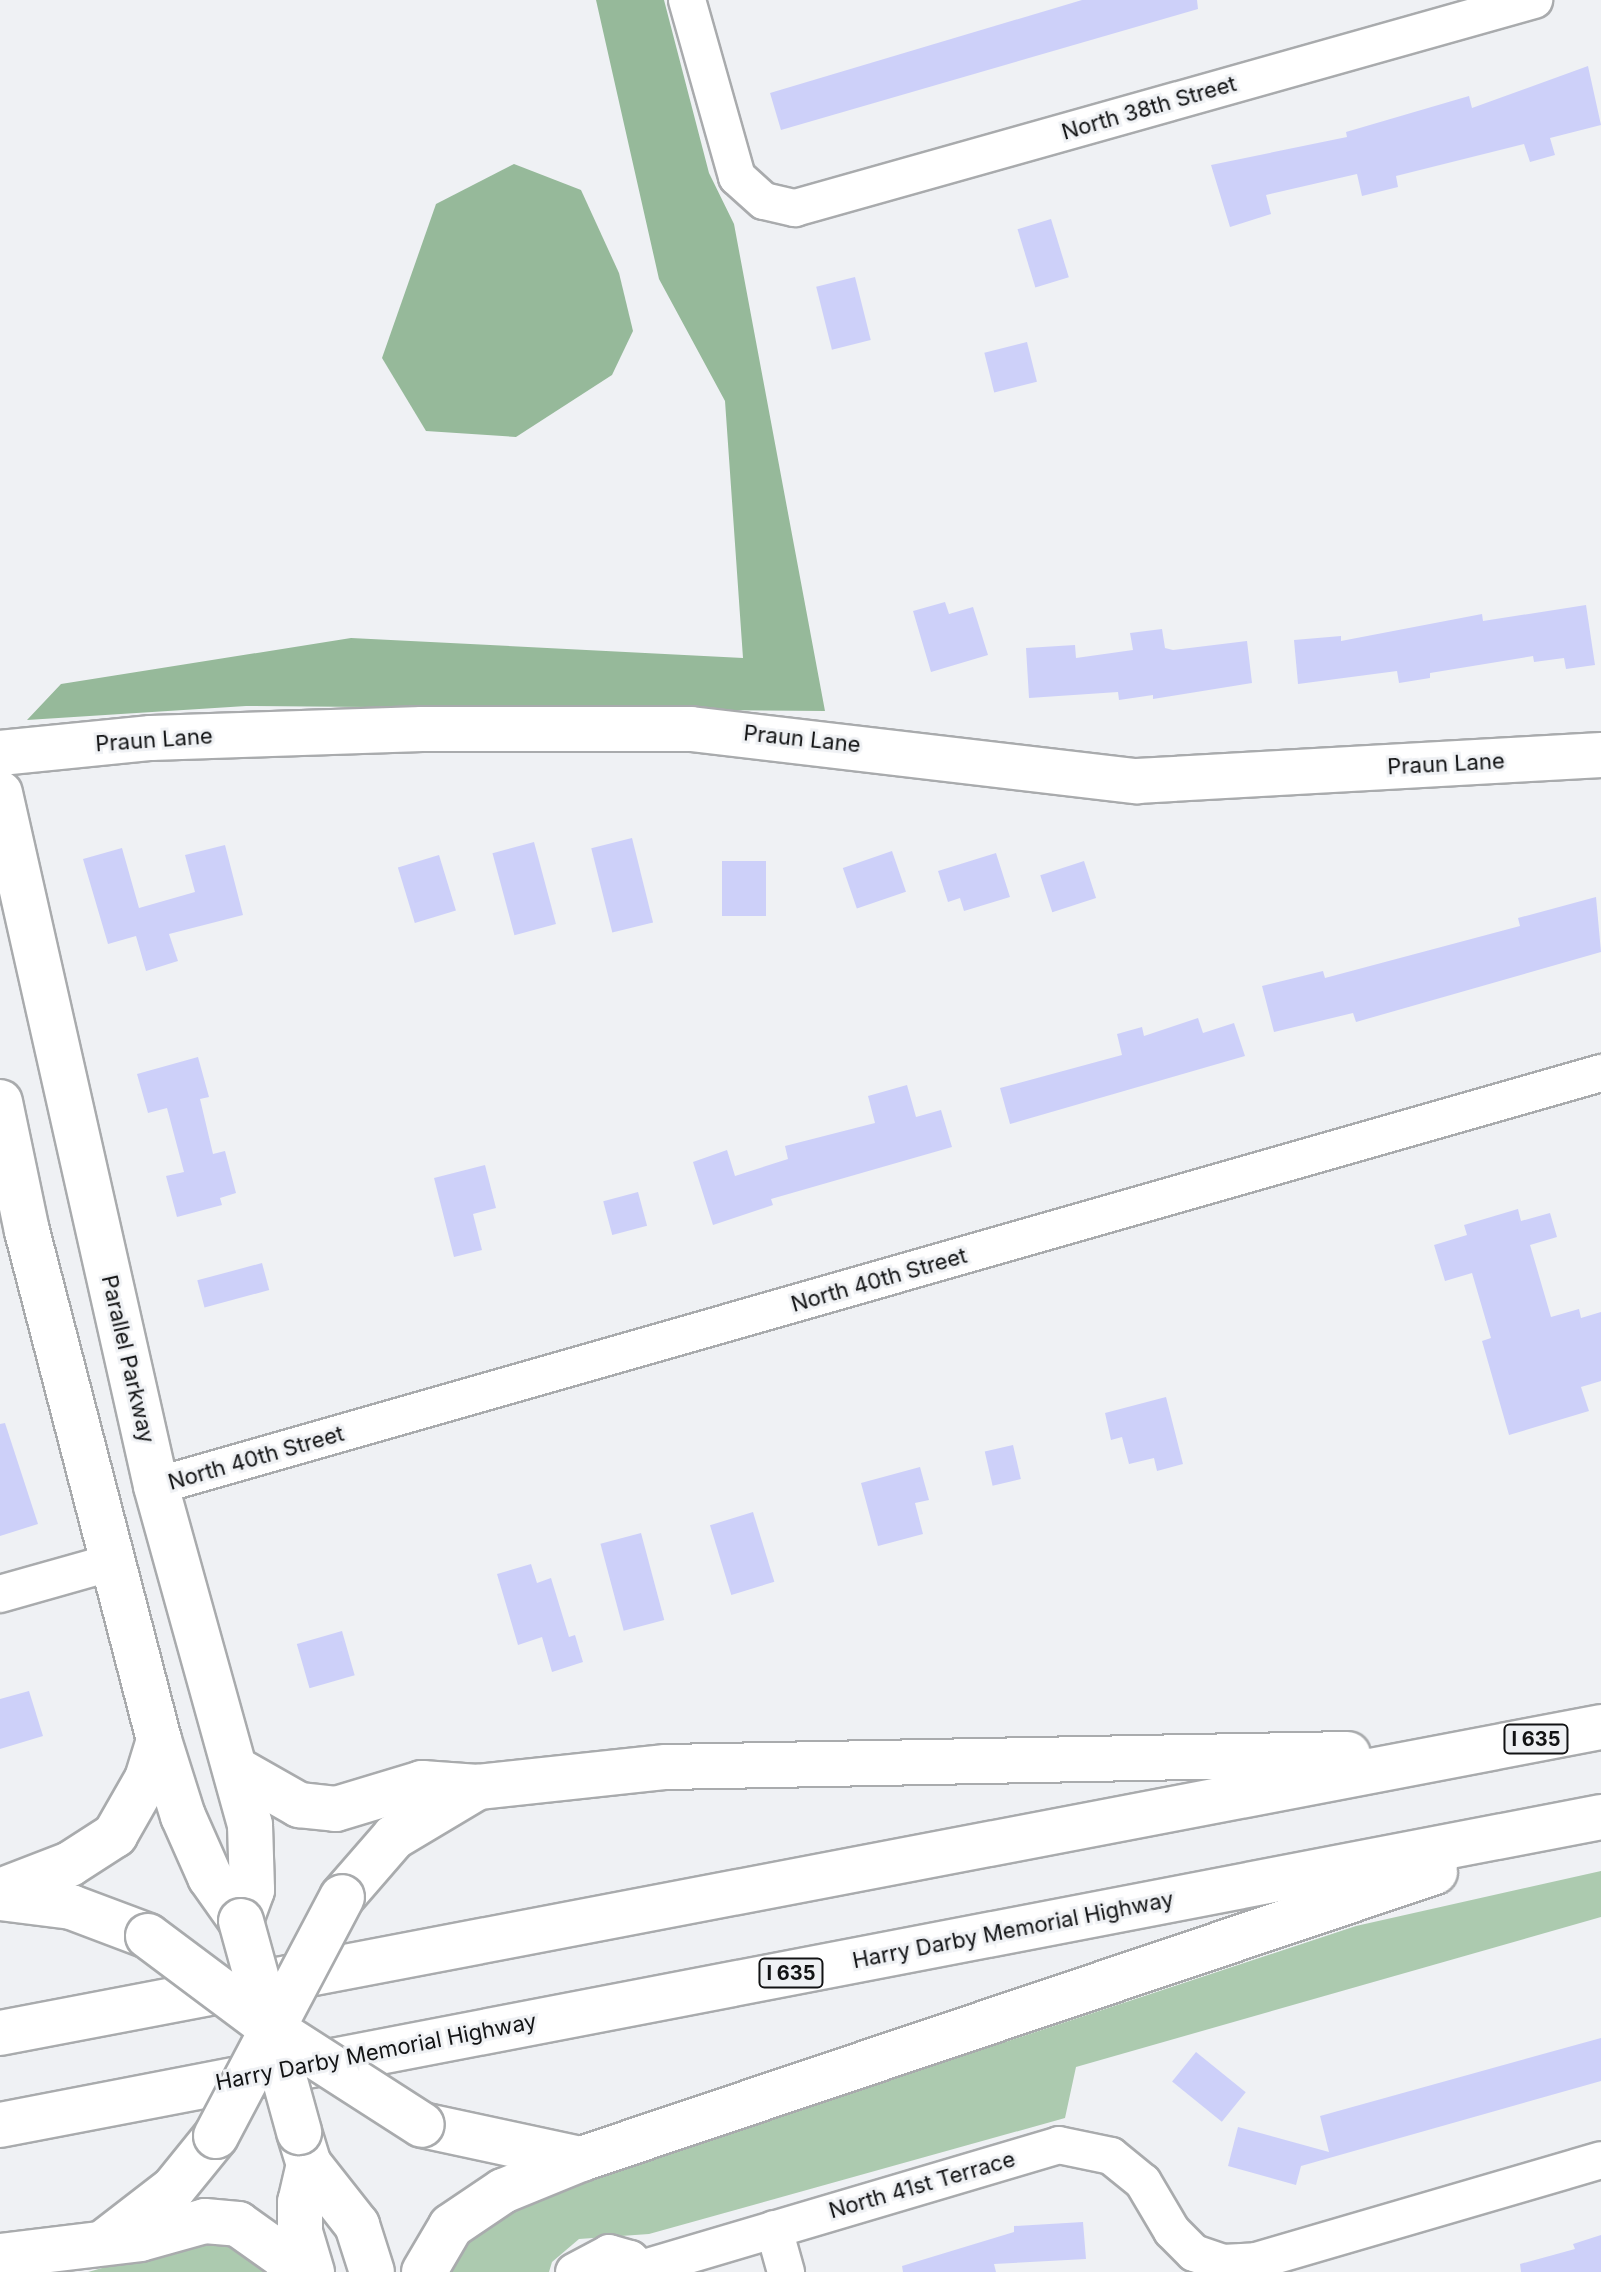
<!DOCTYPE html>
<html>
<head>
<meta charset="utf-8">
<style>
  body { margin:0 }
  #map { position:relative; width:1601px; height:2272px; overflow:hidden; background:#eff1f4; font-family:Inter,sans-serif }
  div>[style] { position:absolute }
  [style*='--x'] { left:calc(var(--x)*1px); top:calc(var(--y)*1px); width:calc(var(--w)*1px); rotate:calc(var(--a)*1deg) }
  .green>* { inset:0; background:#accaaf }
  .forest>* { inset:0; background:#96b99a }
  .building>* { inset:0; background:#cdd0f9; transform-origin:0 0 }
  .roads { filter:drop-shadow(2px 0 #a9abad) drop-shadow(-2px 0 #a9abad) drop-shadow(0 2px #a9abad) drop-shadow(0 -2px #a9abad) }
  .minor>* { height:36px; margin:-18px; padding:0 18px; transform-origin:18px; border-radius:18px; background:#fff }
  .tertiary>* { height:44px; margin:-22px; padding:0 22px; transform-origin:22px; border-radius:22px; background:#fff }
  .secondary>* { height:44px; margin:-22px; padding:0 22px; transform-origin:22px; border-radius:22px; background:#fff }
  .motorway>* { height:44px; margin:-22px; padding:0 22px; transform-origin:22px; border-radius:22px; background:#fff }
  .bridges { filter:drop-shadow(2px 0 #a9abad) drop-shadow(-2px 0 #a9abad) drop-shadow(0 2px #a9abad) drop-shadow(0 -2px #a9abad) }
  .secondary-bridge>* { height:44px; margin:-22px; padding:0 22px; transform-origin:22px; border-radius:22px; background:#fff }
  .motorway-bridge>* { height:44px; margin:-22px; padding:0 22px; transform-origin:22px; border-radius:22px; background:#fff }
  span { translate:-50% -50%; white-space:nowrap; text-align:center; line-height:1.15; -webkit-text-stroke:6px #eff1f4; paint-order:stroke }
  .shield-label span { padding:2px 6px; background:#eff1f4; border:2px solid; border-radius:6px; -webkit-text-stroke-width:0 }
  .shield-label { font-size:20px; color:#121314; font-weight:700 }
  .street-label { font-size:22px; color:#121314 }
</style>
</head>
<body>
<div id="map">
  <div class="green">
    <div style="clip-path:polygon(1601px 1871px,1601px 1917px,1076px 2067px,1065px 2118px,649px 2234px,579px 2239px,552px 2262px,549px 2272px,444px 2272px,480px 2222px,540px 2196px,1356px 1926px)"></div>
    <div style="clip-path:polygon(202px 2240px,236px 2242px,271px 2272px,88px 2272px)"></div>
  </div>
  <div class="forest">
    <div style="clip-path:polygon(596px 0,664px 0,709px 173px,734px 224px,825px 711px,246px 706px,27px 720px,61px 684px,351px 638px,743px 658px,725px 401px,659px 279px)"></div>
    <div style="clip-path:polygon(514px 164px,581px 190px,619px 273px,633px 331px,612px 375px,516px 437px,426px 431px,382px 358px,436px 204px)"></div>
  </div>
  <div class="building">
    <div style="clip-path:polygon(1082px 0,1197px 0,1198px 9px,781px 130px,770px 93px)"></div>
    <div style="clip-path:polygon(1588px 66px,1601px 125px,1550px 138px,1555px 155px,1530px 162px,1524px 144px,1396px 176px,1398px 187px,1362px 196px,1357px 174px,1266px 195px,1271px 214px,1230px 227px,1211px 165px,1347px 137px,1346px 132px,1469px 96px,1472px 108px)"></div>
    <div style="left:1051px;top:219px;width:61px;height:35px;rotate:73deg"></div>
    <div style="left:855px;top:277px;width:65px;height:40px;rotate:76deg"></div>
    <div style="left:1027px;top:342px;width:41px;height:44px;rotate:76deg"></div>
    <div style="clip-path:polygon(945px 602px,949px 614px,973px 607px,988px 655px,931px 672px,913px 611px)"></div>
    <div style="clip-path:polygon(1586px 605px,1595px 665px,1566px 669px,1564px 658px,1534px 662px,1533px 656px,1430px 673px,1430px 678px,1399px 683px,1397px 671px,1298px 684px,1294px 640px,1341px 636px,1341px 641px,1482px 614px,1483px 621px)"></div>
    <div style="clip-path:polygon(1162px 629px,1165px 648px,1173px 650px,1247px 641px,1252px 683px,1153px 699px,1153px 695px,1119px 700px,1118px 692px,1029px 698px,1026px 648px,1075px 645px,1076px 658px,1133px 650px,1130px 633px)"></div>
    <div style="left:632px;top:838px;width:87px;height:42px;rotate:76deg"></div>
    <div style="left:534px;top:842px;width:85px;height:43px;rotate:75deg"></div>
    <div style="clip-path:polygon(225px 845px,243px 915px,169px 934px,178px 961px,146px 971px,136px 936px,108px 944px,83px 859px,122px 848px,139px 908px,195px 892px,185px 855px)"></div>
    <div style="left:892px;top:851px;width:43px;height:52px;rotate:71deg"></div>
    <div style="clip-path:polygon(996px 853px,1010px 897px,964px 911px,960px 898px,948px 902px,938px 871px)"></div>
    <div style="left:439px;top:855px;width:58px;height:43px;rotate:73deg"></div>
    <div style="left:766px;top:861px;width:55px;height:44px;rotate:90deg"></div>
    <div style="left:1084px;top:861px;width:39px;height:46px;rotate:72deg"></div>
    <div style="clip-path:polygon(1596px 897px,1601px 952px,1356px 1022px,1353px 1013px,1274px 1032px,1262px 986px,1323px 971px,1325px 978px,1520px 926px,1518px 918px)"></div>
    <div style="clip-path:polygon(1198px 1018px,1203px 1033px,1234px 1023px,1245px 1056px,1010px 1124px,1000px 1088px,1122px 1055px,1117px 1034px,1142px 1027px,1144px 1036px)"></div>
    <div style="clip-path:polygon(198px 1057px,209px 1097px,200px 1099px,213px 1154px,225px 1151px,236px 1193px,220px 1198px,222px 1205px,177px 1217px,166px 1176px,184px 1172px,167px 1108px,148px 1113px,137px 1074px)"></div>
    <div style="clip-path:polygon(907px 1085px,916px 1117px,941px 1110px,952px 1147px,771px 1199px,773px 1205px,713px 1225px,693px 1162px,727px 1150px,735px 1176px,788px 1159px,785px 1146px,875px 1123px,868px 1096px)"></div>
    <div style="clip-path:polygon(485px 1165px,496px 1208px,473px 1214px,482px 1250px,454px 1257px,434px 1178px)"></div>
    <div style="left:638px;top:1192px;width:35px;height:36px;rotate:75deg"></div>
    <div style="clip-path:polygon(1518px 1209px,1521px 1221px,1550px 1213px,1557px 1237px,1530px 1245px,1551px 1317px,1579px 1309px,1581px 1318px,1601px 1312px,1601px 1381px,1581px 1387px,1589px 1411px,1509px 1435px,1482px 1341px,1491px 1338px,1472px 1273px,1445px 1281px,1434px 1245px,1467px 1235px,1464px 1225px)"></div>
    <div style="left:262px;top:1263px;width:28px;height:67px;rotate:75deg"></div>
    <div style="clip-path:polygon(1166px 1397px,1183px 1464px,1157px 1471px,1154px 1458px,1129px 1464px,1122px 1437px,1111px 1440px,1105px 1413px)"></div>
    <div style="clip-path:polygon(5px 1423px,38px 1524px,0 1536px,0 1424px)"></div>
    <div style="left:1013px;top:1445px;width:35px;height:29px;rotate:77deg"></div>
    <div style="clip-path:polygon(920px 1467px,929px 1500px,915px 1503px,923px 1534px,878px 1546px,861px 1483px)"></div>
    <div style="left:753px;top:1512px;width:73px;height:45px;rotate:73deg"></div>
    <div style="left:641px;top:1533px;width:90px;height:42px;rotate:75deg"></div>
    <div style="clip-path:polygon(531px 1564px,537px 1583px,551px 1578px,569px 1637px,575px 1635px,583px 1662px,552px 1672px,542px 1637px,518px 1645px,497px 1574px)"></div>
    <div style="left:342px;top:1631px;width:46px;height:47px;rotate:74deg"></div>
    <div style="clip-path:polygon(29px 1691px,43px 1736px,0 1749px,0 1699px)"></div>
    <div style="clip-path:polygon(1601px 2038px,1601px 2081px,1301px 2166px,1296px 2185px,1228px 2166px,1238px 2127px,1329px 2152px,1320px 2116px)"></div>
    <div style="left:1196px;top:2052px;width:64px;height:38px;rotate:39deg"></div>
    <div style="clip-path:polygon(1083px 2222px,1086px 2259px,994px 2264px,996px 2272px,903px 2272px,902px 2266px,1014px 2232px,1014px 2226px)"></div>
    <div style="clip-path:polygon(1601px 2235px,1601px 2272px,1521px 2272px,1520px 2264px,1575px 2249px,1573px 2244px)"></div>
  </div>
  <div class="roads">
    <div class="minor">
      <div style="--x:687;--y:0;--w:184;--a:74.2"></div>
      <div style="--x:737;--y:177;--w:36;--a:42"></div>
      <div style="--x:764;--y:201;--w:32;--a:13"></div>
      <div style="--x:795;--y:208;--w:768;--a:-15.72"></div>
      <div style="--x:156;--y:1486;--w:1503;--a:-15.95"></div>
      <div style="--x:0;--y:1594;--w:117;--a:-15.8"></div>
      <div style="--x:774;--y:2229;--w:45;--a:74.4"></div>
      <div style="--x:641;--y:2269;--w:436;--a:-16.5"></div>
      <div style="--x:1059;--y:2145;--w:53;--a:11.9"></div>
      <div style="--x:1111;--y:2156;--w:41;--a:39.1"></div>
      <div style="--x:1143;--y:2182;--w:57;--a:59.4"></div>
      <div style="--x:1172;--y:2231;--w:31;--a:45"></div>
      <div style="--x:1194;--y:2253;--w:31;--a:19"></div>
      <div style="--x:1223;--y:2263;--w:33;--a:-3"></div>
      <div style="--x:1256;--y:2261;--w:359;--a:-16.3"></div>
      <div style="--x:574;--y:2272;--w:40;--a:-28"></div>
      <div style="--x:609;--y:2253;--w:22;--a:16"></div>
      <div style="--x:630;--y:2259;--w:15;--a:42"></div>
    </div>
    <div class="tertiary">
      <div style="--x:0;--y:753;--w:152;--a:-5.7"></div>
      <div style="--x:151;--y:738;--w:271;--a:-1.9"></div>
      <div style="--x:422;--y:729;--w:269;--a:0"></div>
      <div style="--x:691;--y:729;--w:449;--a:6.7"></div>
      <div style="--x:1137;--y:781;--w:465;--a:-3.2"></div>
    </div>
    <div class="secondary">
      <div style="--x:0;--y:793;--w:710;--a:77.31"></div>
      <div style="--x:156;--y:1486;--w:352;--a:74.5"></div>
      <div style="--x:250;--y:1825;--w:65;--a:88.2"></div>
      <div style="--x:252;--y:1890;--w:33;--a:110"></div>
      <div style="--x:0;--y:1102;--w:132;--a:78.2"></div>
      <div style="--x:27;--y:1231;--w:526;--a:75.46"></div>
      <div style="--x:159;--y:1740;--w:80;--a:72.5"></div>
      <div style="--x:183;--y:1816;--w:67;--a:66.1"></div>
      <div style="--x:210;--y:1877;--w:54;--a:54.8"></div>
      <div style="--x:299;--y:2132;--w:34;--a:73"></div>
      <div style="--x:309;--y:2164;--w:78;--a:51.8"></div>
      <div style="--x:357;--y:2225;--w:49;--a:72.3"></div>
      <div style="--x:309;--y:2164;--w:39;--a:103"></div>
      <div style="--x:300;--y:2202;--w:30;--a:90"></div>
      <div style="--x:300;--y:2232;--w:42;--a:73.3"></div>
    </div>
    <div class="motorway">
      <div style="--x:236;--y:1769;--w:73;--a:29.7"></div>
      <div style="--x:299;--y:1805;--w:37;--a:6"></div>
      <div style="--x:336;--y:1809;--w:90;--a:-16.8"></div>
      <div style="--x:422;--y:1783;--w:56;--a:4.1"></div>
      <div style="--x:478;--y:1787;--w:189;--a:-6.1"></div>
      <div style="--x:666;--y:1767;--w:682;--a:-1.09"></div>
      <div style="--x:0;--y:1891;--w:75;--a:-21.1"></div>
      <div style="--x:70;--y:1864;--w:54;--a:-32.8"></div>
      <div style="--x:115;--y:1835;--w:64;--a:-60.3"></div>
      <div style="--x:147;--y:1779;--w:41;--a:-72.9"></div>
      <div style="--x:342;--y:1897;--w:79;--a:-49.1"></div>
      <div style="--x:394;--y:1837;--w:98;--a:-30.8"></div>
      <div style="--x:0;--y:1898;--w:72;--a:7.2"></div>
      <div style="--x:71;--y:1907;--w:82;--a:20.6"></div>
      <div style="--x:0;--y:2033;--w:1630;--a:-10.82"></div>
      <div style="--x:0;--y:2125;--w:1630;--a:-10.89"></div>
      <div style="--x:422;--y:2125;--w:163;--a:12.1"></div>
      <div style="--x:107;--y:2240;--w:83;--a:-37.7"></div>
      <div style="--x:173;--y:2189;--w:68;--a:-50.9"></div>
      <div style="--x:0;--y:2256;--w:141;--a:-6.9"></div>
      <div style="--x:140;--y:2239;--w:67;--a:-15.5"></div>
      <div style="--x:205;--y:2221;--w:33;--a:5"></div>
      <div style="--x:238;--y:2224;--w:55;--a:35.4"></div>
      <div style="--x:283;--y:2256;--w:20;--a:53"></div>
      <div style="--x:424;--y:2272;--w:53;--a:-59.6"></div>
      <div style="--x:451;--y:2226;--w:63;--a:-33.9"></div>
      <div style="--x:503;--y:2191;--w:84;--a:-22.3"></div>
      <div style="--x:581;--y:2159;--w:901;--a:-18.58"></div>
    </div>
  </div>
  <div class="bridges">
    <div class="secondary-bridge">
      <div style="--x:241;--y:1921;--w:219;--a:74.6"></div>
    </div>
    <div class="motorway-bridge">
      <div style="--x:148;--y:1936;--w:154;--a:36.8"></div>
      <div style="--x:271;--y:2028;--w:179;--a:32.7"></div>
      <div style="--x:216;--y:2136;--w:270;--a:-62.2"></div>
    </div>
  </div>
  <div class="shield-label">
    <span style="left:1536px;top:1739px">I 635</span>
    <span style="left:791px;top:1973px">I 635</span>
  </div>
  <div class="street-label">
    <span style="left:1149px;top:108px;rotate:-16deg">North 38th Street</span>
    <span style="left:802px;top:739px;rotate:6deg">Praun Lane</span>
    <span style="left:154px;top:740px;rotate:-4deg">Praun Lane</span>
    <span style="left:1446px;top:764px;rotate:-3deg">Praun Lane</span>
    <span style="left:879px;top:1280px;rotate:-16deg">North 40th Street</span>
    <span style="left:128px;top:1359px;rotate:77deg">Parallel Parkway</span>
    <span style="left:256px;top:1458px;rotate:-16deg">North 40th Street</span>
    <span style="left:1013px;top:1930px;rotate:-11deg">Harry Darby Memorial Highway</span>
    <span style="left:376px;top:2052px;rotate:-11deg">Harry Darby Memorial Highway</span>
    <span style="left:922px;top:2185px;rotate:-16deg">North 41st Terrace</span>
  </div>
</div>
</body>
</html>
